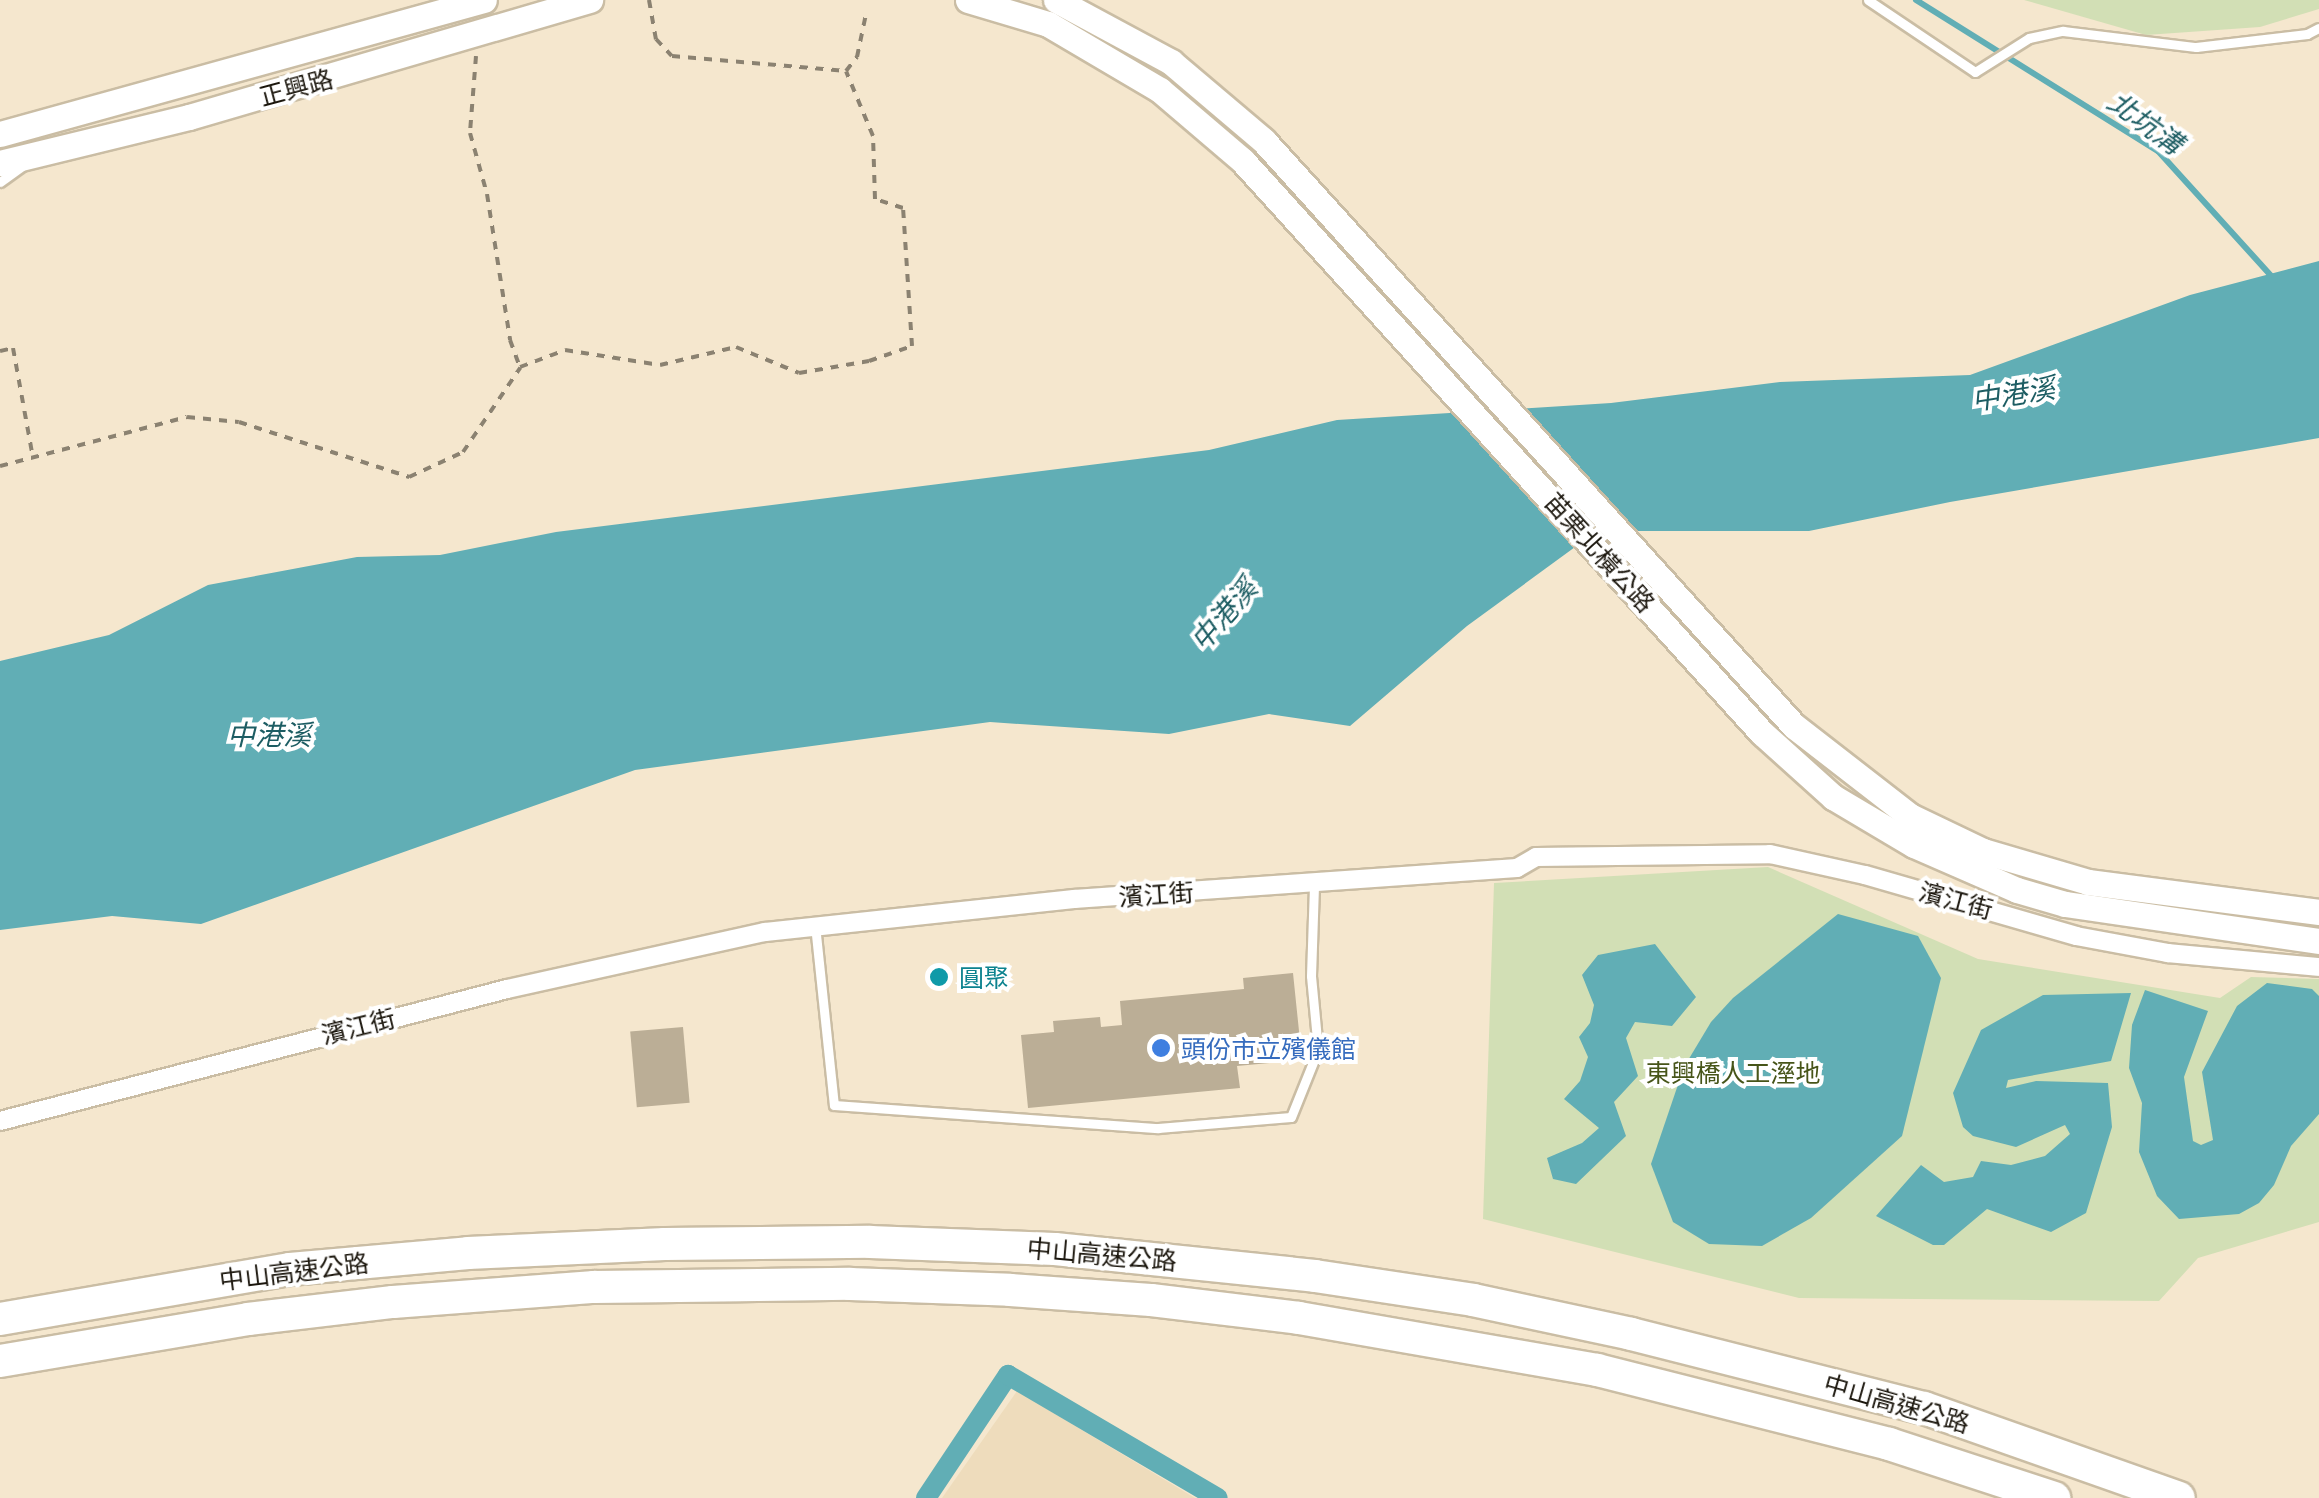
<!DOCTYPE html>
<html>
<head>
<meta charset="utf-8">
<style>
  body { margin:0 }
  #map { position:relative; width:2319px; height:1498px; overflow:hidden; background:#f5e7ce; font-family:"Noto Sans","Noto Sans TC",sans-serif }
  div>[style] { position:absolute }
  [style*='--x'] { left:calc(var(--x)*1px); top:calc(var(--y)*1px); width:calc(var(--w)*1px); rotate:calc(var(--a)*1deg) }
  .built>* { inset:0; background:#eedcbc }
  .green>* { inset:0; background:#d2dfb5 }
  .water>* { inset:0; background:#61aeb5 }
  .stream>* { height:6px; margin:-3px; padding:0 3px; transform-origin:3px; border-radius:3px; background:#61aeb5 }
  .canal>* { height:20px; margin:-10px; padding:0 10px; transform-origin:10px; border-radius:10px; background:#61aeb5 }
  .building>* { inset:0; background:#bbae96; transform-origin:0 0 }
  .path>* { height:4px; margin-top:-2px; transform-origin:0; background:repeating-linear-gradient(90deg,#8b8271 0 8px,transparent 0 16px) }
  .roads { filter:drop-shadow(2px 0 #cabda4) drop-shadow(-2px 0 #cabda4) drop-shadow(0 2px #cabda4) drop-shadow(0 -2px #cabda4) }
  .service>* { height:9px; margin:-4.5px; padding:0 4.5px; transform-origin:4.5px; border-radius:4.5px; background:#fff }
  .minor>* { height:18px; margin:-9px; padding:0 9px; transform-origin:9px; border-radius:9px; background:#fff }
  .secondary>* { height:25px; margin:-12.5px; padding:0 12.5px; transform-origin:12.5px; border-radius:12.5px; background:#fff }
  .motorway>* { height:32px; margin:-16px; padding:0 16px; transform-origin:16px; border-radius:16px; background:#fff }
  .dots>* { width:28px; height:28px; translate:-50% -50%; box-sizing:border-box; border:5px solid #fff; border-radius:50% }
  span { translate:-50% -50%; white-space:nowrap; text-align:center; line-height:1.15; -webkit-text-stroke:8px #fff; paint-order:stroke }
  .street-label { font-size:25px; color:#1b160d }
  .culture-label { font-size:25px; color:#0d838f }
  .left { translate:0 -50%; text-align:left }
  .shop-label { font-size:25px; color:#366cbe }
  .park-label { font-size:25px; color:#475519 }
  .water-label { font-size:28px; color:#1d5d63; font-style:italic }
</style>
</head>
<body>
<div id="map">
  <div class="built">
    <div style="clip-path:polygon(1017px 1391px,1195px 1498px,942px 1498px)"></div>
  </div>
  <div class="green">
    <div style="clip-path:polygon(2024px 0,2319px 0,2319px 9px,2260px 27px,2146px 35px)"></div>
    <div style="clip-path:polygon(1768px 867px,1978px 959px,2220px 998px,2251px 977px,2319px 979px,2319px 1222px,2198px 1258px,2159px 1301px,1799px 1298px,1483px 1219px,1494px 883px)"></div>
  </div>
  <div class="water">
    <div style="clip-path:polygon(2319px 261px,2319px 438px,1950px 502px,1809px 531px,1597px 531px,1467px 626px,1350px 726px,1269px 714px,1169px 734px,990px 722px,635px 770px,201px 924px,112px 916px,0 930px,0 661px,109px 635px,208px 585px,357px 557px,440px 555px,556px 532px,1209px 450px,1337px 420px,1611px 403px,1780px 382px,1970px 375px,2190px 295px)"></div>
    <div style="clip-path:polygon(1838px 914px,1918px 936px,1941px 978px,1902px 1136px,1811px 1218px,1762px 1246px,1709px 1244px,1673px 1222px,1651px 1164px,1684px 1067px,1711px 1022px,1733px 998px)"></div>
    <div style="clip-path:polygon(1655px 944px,1696px 997px,1672px 1026px,1635px 1022px,1626px 1038px,1638px 1076px,1614px 1102px,1626px 1136px,1576px 1184px,1553px 1179px,1547px 1158px,1582px 1143px,1599px 1128px,1564px 1099px,1580px 1081px,1588px 1057px,1579px 1037px,1590px 1023px,1594px 1005px,1582px 975px,1598px 955px)"></div>
    <div style="clip-path:polygon(2267px 983px,2312px 989px,2319px 996px,2319px 1114px,2291px 1146px,2274px 1185px,2259px 1203px,2239px 1214px,2179px 1219px,2157px 1196px,2139px 1152px,2142px 1103px,2129px 1068px,2132px 1025px,2145px 990px,2208px 1011px,2184px 1077px,2193px 1141px,2201px 1145px,2213px 1140px,2202px 1072px,2237px 1006px)"></div>
    <div style="clip-path:polygon(2131px 993px,2111px 1061px,2008px 1080px,2006px 1088px,2036px 1081px,2108px 1083px,2112px 1127px,2086px 1213px,2051px 1232px,1987px 1209px,1944px 1245px,1933px 1245px,1876px 1216px,1921px 1165px,1944px 1182px,1973px 1177px,1981px 1161px,2011px 1165px,2045px 1156px,2070px 1134px,2065px 1125px,2016px 1147px,1973px 1136px,1963px 1127px,1953px 1093px,1981px 1030px,2043px 995px)"></div>
  </div>
  <div class="stream">
    <div style="--x:1916;--y:0;--w:285;--a:32"></div>
    <div style="--x:2158;--y:151;--w:174;--a:47.8"></div>
  </div>
  <div class="canal">
    <div style="--x:926;--y:1498;--w:148;--a:-56.3"></div>
    <div style="--x:1008;--y:1375;--w:243;--a:30.4"></div>
  </div>
  <div class="building">
    <div style="clip-path:polygon(1293px 973px,1302px 1060px,1237px 1066px,1240px 1088px,1028px 1108px,1021px 1035px,1054px 1032px,1053px 1021px,1100px 1017px,1101px 1027px,1122px 1025px,1120px 1001px,1244px 989px,1243px 978px)"></div>
    <div style="left:683px;top:1027px;width:76px;height:53px;rotate:85deg"></div>
  </div>
  <div class="path">
    <div style="--x:649;--y:0;--w:40;--a:80"></div>
    <div style="--x:656;--y:39;--w:23;--a:47"></div>
    <div style="--x:672;--y:56;--w:175;--a:4.9"></div>
    <div style="--x:846;--y:71;--w:18;--a:-52"></div>
    <div style="--x:857;--y:57;--w:44;--a:-78.2"></div>
    <div style="--x:476;--y:56;--w:77;--a:94.5"></div>
    <div style="--x:470;--y:133;--w:63;--a:74.4"></div>
    <div style="--x:487;--y:194;--w:148;--a:81"></div>
    <div style="--x:510;--y:340;--w:29;--a:70"></div>
    <div style="--x:520;--y:367;--w:48;--a:-20.7"></div>
    <div style="--x:565;--y:350;--w:96;--a:9"></div>
    <div style="--x:660;--y:365;--w:78;--a:-13.3"></div>
    <div style="--x:736;--y:347;--w:68;--a:22.4"></div>
    <div style="--x:799;--y:373;--w:71;--a:-9.7"></div>
    <div style="--x:869;--y:361;--w:46;--a:-19.2"></div>
    <div style="--x:912;--y:346;--w:138;--a:-93.7"></div>
    <div style="--x:903;--y:208;--w:29;--a:-162"></div>
    <div style="--x:875;--y:199;--w:63;--a:-91.8"></div>
    <div style="--x:873;--y:136;--w:70;--a:-112.6"></div>
    <div style="--x:0;--y:351;--w:13;--a:-13"></div>
    <div style="--x:13;--y:348;--w:112;--a:79.7"></div>
    <div style="--x:0;--y:466;--w:193;--a:-14.7"></div>
    <div style="--x:187;--y:417;--w:52;--a:5.5"></div>
    <div style="--x:239;--y:422;--w:179;--a:17.9"></div>
    <div style="--x:409;--y:477;--w:60;--a:-24.8"></div>
    <div style="--x:463;--y:452;--w:102;--a:-55.8"></div>
  </div>
  <div class="roads">
    <div class="service">
      <div style="--x:1868;--y:0;--w:129;--a:33.9"></div>
      <div style="--x:1975;--y:72;--w:64;--a:-32.2"></div>
      <div style="--x:2029;--y:38;--w:35;--a:-12"></div>
      <div style="--x:2063;--y:31;--w:134;--a:6.9"></div>
      <div style="--x:2196;--y:47;--w:112;--a:-6.7"></div>
      <div style="--x:2307;--y:34;--w:13;--a:-27"></div>
      <div style="--x:0;--y:182;--w:27;--a:-36"></div>
      <div style="--x:815;--y:925;--w:181;--a:84"></div>
      <div style="--x:834;--y:1105;--w:325;--a:4.1"></div>
      <div style="--x:1158;--y:1128;--w:133;--a:-4.7"></div>
      <div style="--x:1291;--y:1117;--w:72;--a:-68.1"></div>
      <div style="--x:1318;--y:1050;--w:74;--a:-95.4"></div>
      <div style="--x:1311;--y:976;--w:92;--a:-88.1"></div>
    </div>
    <div class="minor">
      <div style="--x:0;--y:1121;--w:524;--a:-14.59"></div>
      <div style="--x:507;--y:989;--w:264;--a:-12.5"></div>
      <div style="--x:765;--y:932;--w:311;--a:-6.1"></div>
      <div style="--x:1074;--y:899;--w:444;--a:-4"></div>
      <div style="--x:1517;--y:868;--w:22;--a:-30"></div>
      <div style="--x:1536;--y:857;--w:234;--a:-0.7"></div>
      <div style="--x:1770;--y:854;--w:97;--a:12.5"></div>
      <div style="--x:1865;--y:875;--w:220;--a:16.1"></div>
      <div style="--x:2076;--y:936;--w:94;--a:10.5"></div>
      <div style="--x:2168;--y:953;--w:152;--a:5.3"></div>
    </div>
    <div class="secondary">
      <div style="--x:968;--y:0;--w:84;--a:16.7"></div>
      <div style="--x:1048;--y:24;--w:130;--a:30.5"></div>
      <div style="--x:1160;--y:90;--w:108;--a:40.5"></div>
      <div style="--x:1242;--y:160;--w:774;--a:47.78"></div>
      <div style="--x:1762;--y:733;--w:96;--a:42"></div>
      <div style="--x:1833;--y:797;--w:94;--a:30.7"></div>
      <div style="--x:1914;--y:845;--w:112;--a:23.6"></div>
      <div style="--x:2017;--y:890;--w:50;--a:16.3"></div>
      <div style="--x:2065;--y:904;--w:257;--a:8.3"></div>
      <div style="--x:1056;--y:0;--w:131;--a:28.3"></div>
      <div style="--x:1171;--y:62;--w:121;--a:40.3"></div>
      <div style="--x:1263;--y:140;--w:791;--a:47.82"></div>
      <div style="--x:1794;--y:726;--w:147;--a:37.8"></div>
      <div style="--x:1910;--y:816;--w:81;--a:25.6"></div>
      <div style="--x:1983;--y:851;--w:109;--a:16.4"></div>
      <div style="--x:2088;--y:882;--w:233;--a:7.4"></div>
      <div style="--x:0;--y:134;--w:502;--a:-15.48"></div>
      <div style="--x:0;--y:163;--w:195;--a:-13.7"></div>
      <div style="--x:189;--y:117;--w:418;--a:-16.3"></div>
    </div>
    <div class="motorway">
      <div style="--x:0;--y:1319;--w:294;--a:-9.8"></div>
      <div style="--x:290;--y:1269;--w:179;--a:-5.1"></div>
      <div style="--x:468;--y:1253;--w:197;--a:-2.6"></div>
      <div style="--x:665;--y:1244;--w:205;--a:-0.6"></div>
      <div style="--x:870;--y:1242;--w:185;--a:2.2"></div>
      <div style="--x:1055;--y:1249;--w:261;--a:5.9"></div>
      <div style="--x:1315;--y:1276;--w:160;--a:8.6"></div>
      <div style="--x:1473;--y:1300;--w:162;--a:12.1"></div>
      <div style="--x:1631;--y:1334;--w:302;--a:14.2"></div>
      <div style="--x:1924;--y:1408;--w:270;--a:19.4"></div>
      <div style="--x:0;--y:1361;--w:252;--a:-9.6"></div>
      <div style="--x:248;--y:1319;--w:146;--a:-6.7"></div>
      <div style="--x:393;--y:1302;--w:202;--a:-4.3"></div>
      <div style="--x:594;--y:1287;--w:256;--a:-0.7"></div>
      <div style="--x:850;--y:1284;--w:160;--a:2.1"></div>
      <div style="--x:1010;--y:1290;--w:141;--a:4.1"></div>
      <div style="--x:1151;--y:1300;--w:149;--a:6.9"></div>
      <div style="--x:1299;--y:1318;--w:303;--a:9.9"></div>
      <div style="--x:1597;--y:1370;--w:301;--a:14.2"></div>
      <div style="--x:1889;--y:1444;--w:174;--a:18.1"></div>
    </div>
  </div>
  <div class="dots">
    <div style="left:939px;top:977px;background:#0f9aa8"></div>
    <div style="left:1161px;top:1048px;background:#3f7fe0"></div>
  </div>
  <div class="street-label">
    <span style="left:296px;top:87px;rotate:-15deg">正興路</span>
    <span style="left:1600px;top:552px;rotate:48deg">苗栗北橫公路</span>
    <span style="left:1156px;top:894px;rotate:-4deg">濱江街</span>
    <span style="left:1956px;top:900px;rotate:15deg">濱江街</span>
    <span style="left:358px;top:1026px;rotate:-14deg">濱江街</span>
    <span style="left:1102px;top:1254px;rotate:5deg">中山高速公路</span>
    <span style="left:294px;top:1271px;rotate:-7deg">中山高速公路</span>
    <span style="left:1897px;top:1403px;rotate:16deg">中山高速公路</span>
  </div>
  <div class="culture-label">
    <span class="left" style="left:959px;top:977px">圓聚</span>
  </div>
  <div class="shop-label">
    <span class="left" style="left:1181px;top:1048px">頭份市立殯儀館</span>
  </div>
  <div class="park-label">
    <span style="left:1733px;top:1072px">東興橋人工溼地</span>
  </div>
  <div class="water-label">
    <span style="left:2146px;top:122px;rotate:36deg">北坑溝</span>
    <span style="left:2013px;top:393px;rotate:-9deg">中港溪</span>
    <span style="left:1223px;top:614px;rotate:-49deg">中港溪</span>
    <span style="left:269px;top:734px">中港溪</span>
  </div>
</div>
</body>
</html>
